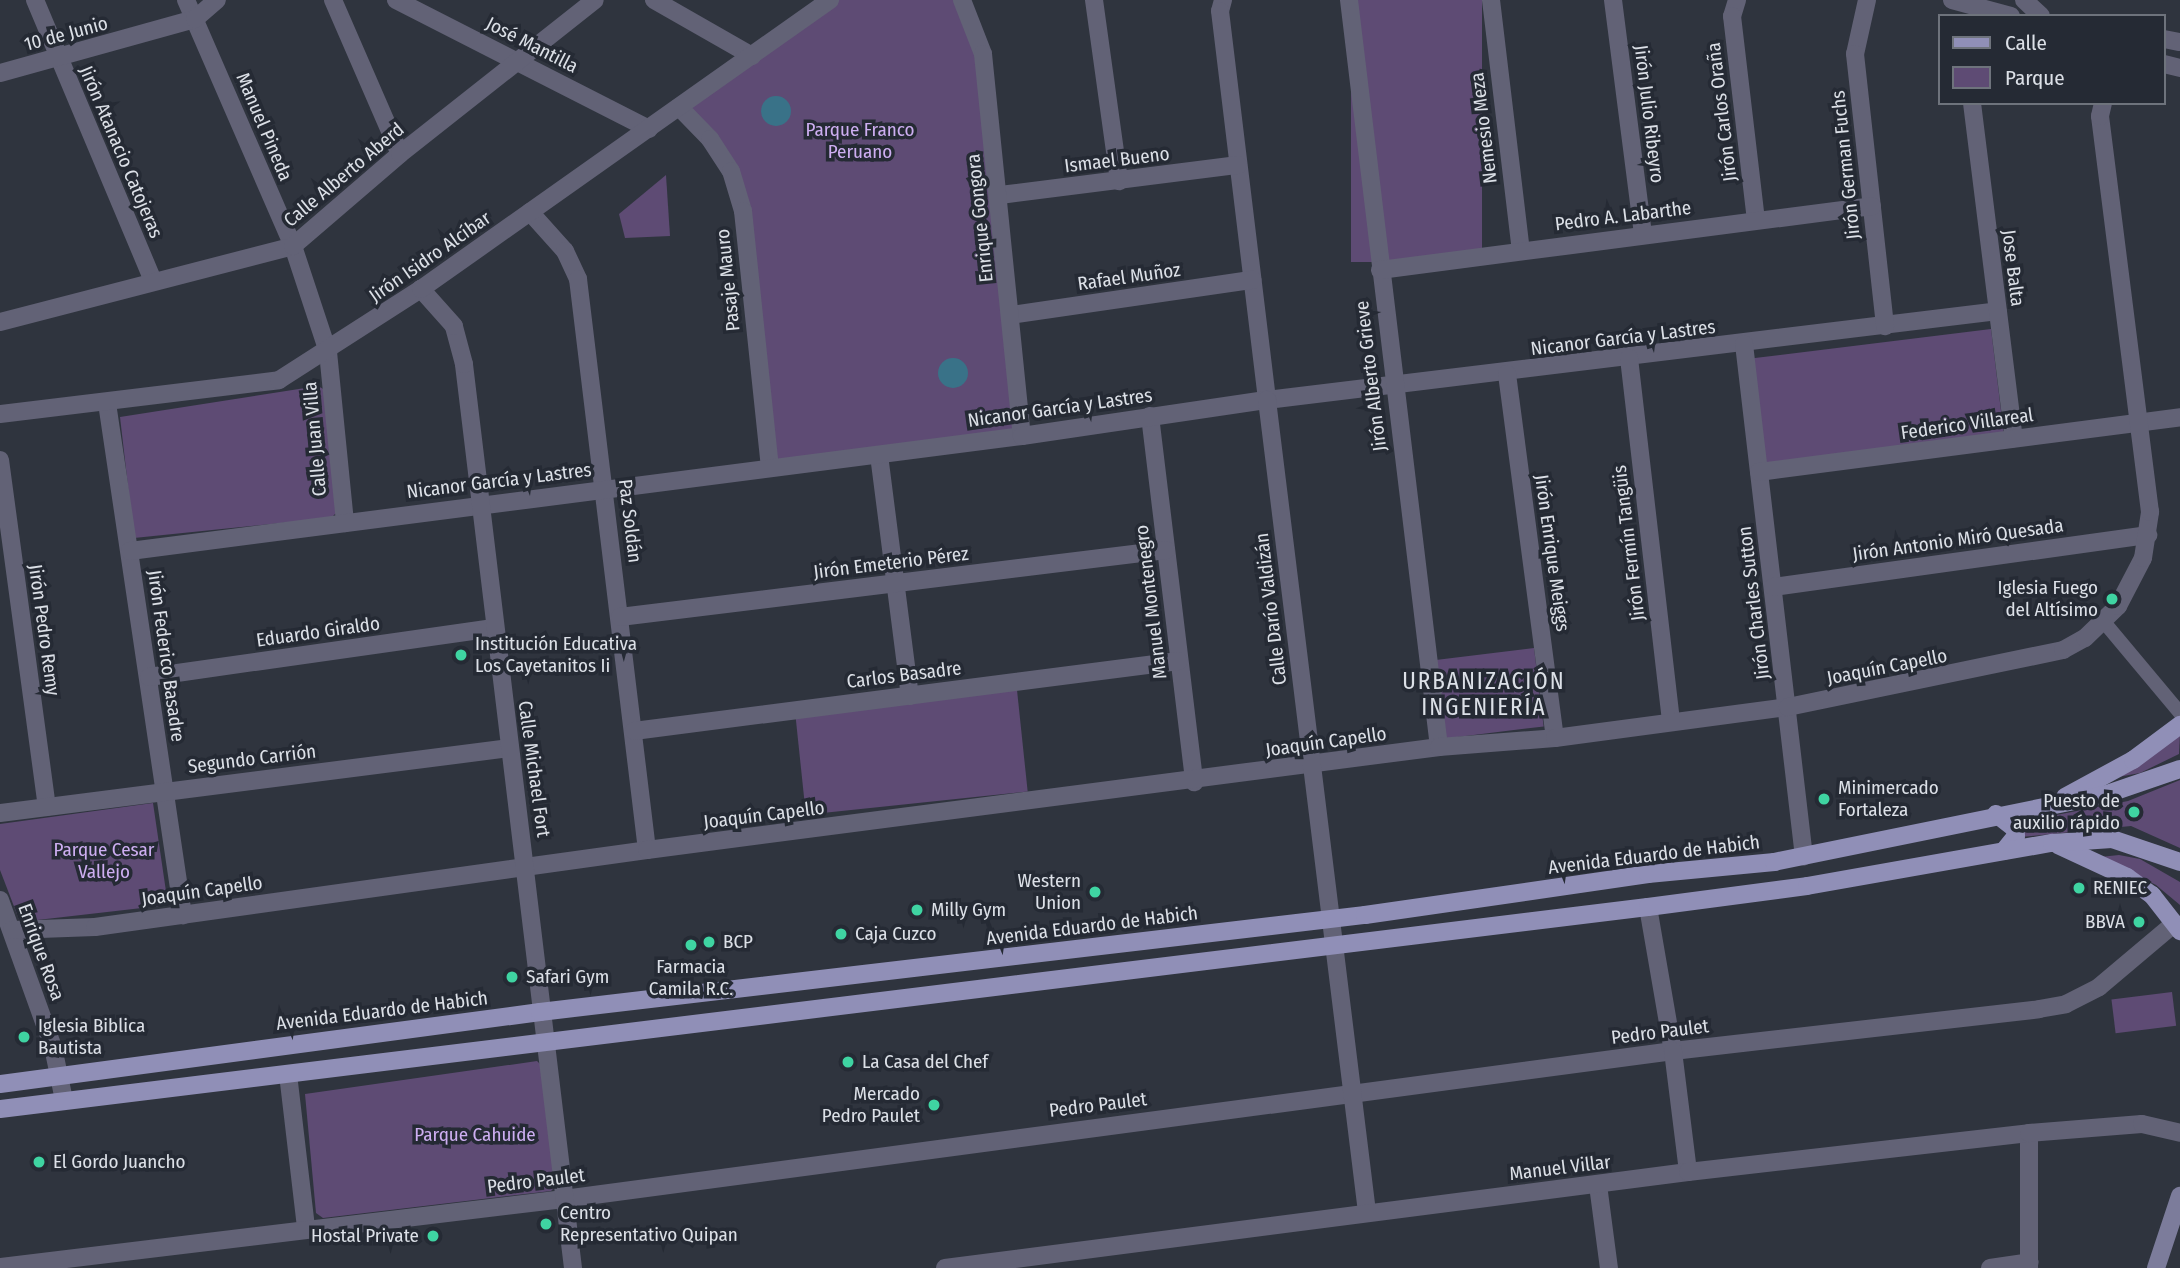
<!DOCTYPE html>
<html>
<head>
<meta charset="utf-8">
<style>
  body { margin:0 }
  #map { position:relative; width:2180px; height:1268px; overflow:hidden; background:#2f343e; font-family:"Fira Sans Condensed",sans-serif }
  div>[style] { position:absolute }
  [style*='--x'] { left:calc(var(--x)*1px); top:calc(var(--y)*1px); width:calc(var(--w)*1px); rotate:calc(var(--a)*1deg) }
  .green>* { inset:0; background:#5e4b74; transform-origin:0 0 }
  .water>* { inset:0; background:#397288 }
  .round { border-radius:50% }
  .pedestrian>* { height:14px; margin:-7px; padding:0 7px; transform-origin:7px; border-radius:7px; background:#626276 }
  .minor>* { height:18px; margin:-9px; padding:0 9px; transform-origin:9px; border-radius:9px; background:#626276 }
  .tertiary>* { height:18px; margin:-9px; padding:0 9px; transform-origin:9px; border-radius:9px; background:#626276 }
  .secondary>* { height:18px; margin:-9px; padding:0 9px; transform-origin:9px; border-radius:9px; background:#7c7c9b }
  .primary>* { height:18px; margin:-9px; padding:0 9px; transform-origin:9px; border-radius:9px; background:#908fb7 }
  .dots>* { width:19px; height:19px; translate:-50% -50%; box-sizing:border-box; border:4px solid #252a34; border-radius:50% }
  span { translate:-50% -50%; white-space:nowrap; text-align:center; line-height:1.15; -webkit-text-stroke:7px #252a34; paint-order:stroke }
  .street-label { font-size:19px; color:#dce0e7 }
  .park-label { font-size:19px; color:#cdaef1 }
  .poi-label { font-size:19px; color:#dce0e7 }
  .right { translate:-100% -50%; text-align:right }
  .left { translate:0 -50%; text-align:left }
  .quarter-label { font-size:23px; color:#dce0e7; letter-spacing:2px }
  .legend { position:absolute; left:1938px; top:14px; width:228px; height:91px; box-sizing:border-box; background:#252a34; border:2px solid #6e737c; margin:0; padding:9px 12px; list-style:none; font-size:21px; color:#dce0e7 }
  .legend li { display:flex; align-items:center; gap:14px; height:35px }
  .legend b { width:35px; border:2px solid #6e737c }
</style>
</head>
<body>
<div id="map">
  <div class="green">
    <div style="clip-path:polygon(830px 0,962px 0,978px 37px,1022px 436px,770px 468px,731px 171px,679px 107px)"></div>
    <div style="left:1351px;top:0;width:131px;height:262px"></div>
    <div style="clip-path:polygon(666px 175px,670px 236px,625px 238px,619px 214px)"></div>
    <div style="left:1991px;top:329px;width:106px;height:242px;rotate:83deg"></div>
    <div style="clip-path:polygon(318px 386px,325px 390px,339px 510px,331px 518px,134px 538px,120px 417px)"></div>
    <div style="left:1534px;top:648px;width:79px;height:101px;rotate:83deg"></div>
    <div style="left:1017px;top:690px;width:102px;height:223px;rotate:84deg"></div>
    <div style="clip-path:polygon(2180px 734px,2179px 754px,2140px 773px,2096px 781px)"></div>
    <div style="clip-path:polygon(2180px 780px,2180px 848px,2131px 826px,2021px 837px,2015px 823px,2128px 801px)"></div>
    <div style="clip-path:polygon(153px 803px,168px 905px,20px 922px,0 870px,0 824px)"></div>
    <div style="clip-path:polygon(2119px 855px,2140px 859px,2180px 882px,2180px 905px,2156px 885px,2100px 857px)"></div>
    <div style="left:2172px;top:992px;width:34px;height:61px;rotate:83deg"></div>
    <div style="clip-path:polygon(537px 1061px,542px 1066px,558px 1184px,551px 1191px,323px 1218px,316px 1213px,305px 1094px)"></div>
  </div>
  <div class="water">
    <div class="round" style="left:761px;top:96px;width:30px;height:30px"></div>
    <div class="round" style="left:938px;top:358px;width:30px;height:30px"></div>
  </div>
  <div class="pedestrian">
    <div style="--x:2104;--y:622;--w:119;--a:50.1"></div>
  </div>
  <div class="minor">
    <div style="--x:35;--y:0;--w:305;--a:67.2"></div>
    <div style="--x:186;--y:0;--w:268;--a:66.5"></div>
    <div style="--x:293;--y:246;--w:112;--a:71.7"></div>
    <div style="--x:328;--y:352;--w:172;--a:84.3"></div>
    <div style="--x:333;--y:0;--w:168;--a:66.5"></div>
    <div style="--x:396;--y:0;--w:284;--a:27"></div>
    <div style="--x:1094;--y:0;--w:183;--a:82.1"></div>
    <div style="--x:1223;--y:0;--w:11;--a:105"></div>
    <div style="--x:1220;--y:11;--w:392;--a:83.1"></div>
    <div style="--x:1267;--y:400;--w:736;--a:-6.94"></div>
    <div style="--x:1349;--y:0;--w:752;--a:83.13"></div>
    <div style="--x:1491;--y:0;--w:252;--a:83.2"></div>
    <div style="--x:1613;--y:0;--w:236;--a:82.7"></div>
    <div style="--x:1737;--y:0;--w:17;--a:107"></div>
    <div style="--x:1732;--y:16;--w:205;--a:83.3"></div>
    <div style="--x:1867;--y:0;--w:55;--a:102.5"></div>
    <div style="--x:1855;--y:54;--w:274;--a:83.7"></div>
    <div style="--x:1952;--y:0;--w:61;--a:15.2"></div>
    <div style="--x:2024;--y:0;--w:23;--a:43"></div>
    <div style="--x:2164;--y:39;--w:16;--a:11"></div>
    <div style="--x:2164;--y:64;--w:16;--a:14"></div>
    <div style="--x:1972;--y:103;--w:338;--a:82.9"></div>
    <div style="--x:679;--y:107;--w:45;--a:45.9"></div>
    <div style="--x:710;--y:139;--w:38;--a:57"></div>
    <div style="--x:731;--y:171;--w:42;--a:73.3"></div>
    <div style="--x:743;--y:211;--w:258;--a:84"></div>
    <div style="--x:1000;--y:195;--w:240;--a:-7.2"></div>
    <div style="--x:530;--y:212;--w:52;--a:48.1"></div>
    <div style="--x:565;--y:251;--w:31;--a:65"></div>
    <div style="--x:578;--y:279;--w:575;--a:83.11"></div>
    <div style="--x:1380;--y:270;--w:496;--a:-7.4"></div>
    <div style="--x:1011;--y:315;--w:244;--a:-8.3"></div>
    <div style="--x:0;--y:322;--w:303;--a:-14.5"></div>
    <div style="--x:293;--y:246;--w:141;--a:-40.7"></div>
    <div style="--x:400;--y:154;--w:248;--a:-38.3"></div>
    <div style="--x:1744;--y:344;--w:516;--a:83.33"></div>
    <div style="--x:1629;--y:358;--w:366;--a:83.4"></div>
    <div style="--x:1507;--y:374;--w:367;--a:82.5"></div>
    <div style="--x:107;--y:403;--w:518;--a:81.56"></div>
    <div style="--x:0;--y:414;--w:281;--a:-6.9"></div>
    <div style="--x:279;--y:380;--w:169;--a:-32.7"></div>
    <div style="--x:1150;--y:416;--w:369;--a:83.1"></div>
    <div style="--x:879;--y:455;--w:243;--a:82.7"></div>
    <div style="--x:0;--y:460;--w:350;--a:82.3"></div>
    <div style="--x:1759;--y:472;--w:425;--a:-7.4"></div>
    <div style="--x:130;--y:551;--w:899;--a:-7.35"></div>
    <div style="--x:1773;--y:587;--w:379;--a:-7.9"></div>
    <div style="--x:620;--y:617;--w:550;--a:-7"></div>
    <div style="--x:149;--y:677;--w:348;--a:-8.1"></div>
    <div style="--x:634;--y:731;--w:549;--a:-7.32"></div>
    <div style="--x:0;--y:813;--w:514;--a:-7.26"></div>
    <div style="--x:0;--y:900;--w:156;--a:70.2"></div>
    <div style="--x:53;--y:1047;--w:54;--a:78.3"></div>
    <div style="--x:12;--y:930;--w:83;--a:-2.1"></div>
    <div style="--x:95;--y:927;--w:557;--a:-7.94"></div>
    <div style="--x:647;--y:850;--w:799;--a:-7.41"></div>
    <div style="--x:1439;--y:747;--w:116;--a:-4.4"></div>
    <div style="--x:1555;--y:738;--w:235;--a:-7.6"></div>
    <div style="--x:1788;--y:707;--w:281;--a:-11.7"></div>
    <div style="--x:2063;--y:650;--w:25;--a:-29"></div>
    <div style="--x:2085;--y:638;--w:46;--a:-44.1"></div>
    <div style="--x:2118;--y:606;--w:54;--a:-62.5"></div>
    <div style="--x:2143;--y:558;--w:47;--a:-81.3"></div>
    <div style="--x:2150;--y:512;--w:399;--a:-97.2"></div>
    <div style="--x:2100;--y:116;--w:13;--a:-77"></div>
    <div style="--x:288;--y:1074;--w:155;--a:83.3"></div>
    <div style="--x:0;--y:1267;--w:568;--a:-6.87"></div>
    <div style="--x:564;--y:1199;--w:1119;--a:-7.6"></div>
    <div style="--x:1673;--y:1051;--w:368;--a:-6.5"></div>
    <div style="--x:2039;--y:1009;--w:27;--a:-10"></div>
    <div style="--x:2066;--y:1004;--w:37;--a:-27"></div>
    <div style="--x:2099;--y:987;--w:99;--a:-40.1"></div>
    <div style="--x:1990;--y:1268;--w:40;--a:-8.5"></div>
    <div style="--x:2029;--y:1268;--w:135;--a:-90"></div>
  </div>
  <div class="tertiary">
    <div style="--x:654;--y:0;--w:113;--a:29.7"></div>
    <div style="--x:962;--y:0;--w:58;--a:68.7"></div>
    <div style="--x:983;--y:54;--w:384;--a:84.2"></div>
    <div style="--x:1022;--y:436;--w:248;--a:-8.4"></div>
    <div style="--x:1267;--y:400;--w:818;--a:82.98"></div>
    <div style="--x:0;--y:73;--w:202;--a:-15.5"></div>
    <div style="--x:195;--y:19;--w:29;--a:-41"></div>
    <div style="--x:1648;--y:907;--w:146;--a:80.2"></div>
    <div style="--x:1673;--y:1051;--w:122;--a:82.9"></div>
    <div style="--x:1598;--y:1185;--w:84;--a:82.5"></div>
    <div style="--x:573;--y:1268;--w:911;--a:-96.88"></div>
    <div style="--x:464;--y:364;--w:39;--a:-105"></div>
    <div style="--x:454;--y:326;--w:50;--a:-131.7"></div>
    <div style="--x:421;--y:289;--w:501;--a:-35.25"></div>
    <div style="--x:945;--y:1268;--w:749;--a:-7.36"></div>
    <div style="--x:1688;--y:1172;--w:343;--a:-6.5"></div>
    <div style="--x:2029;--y:1133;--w:113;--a:-4.6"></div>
    <div style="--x:2142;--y:1124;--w:39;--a:13"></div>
  </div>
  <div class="secondary">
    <div style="--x:2156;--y:1268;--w:76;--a:-71.6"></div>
  </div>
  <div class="primary">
    <div style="--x:2065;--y:797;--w:77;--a:-28.6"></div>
    <div style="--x:2133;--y:760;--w:59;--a:-36.7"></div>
    <div style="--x:1996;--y:814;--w:24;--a:38"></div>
    <div style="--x:2015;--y:829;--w:7;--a:82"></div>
    <div style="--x:2016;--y:836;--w:19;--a:129"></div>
    <div style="--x:2058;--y:845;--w:76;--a:24.9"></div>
    <div style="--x:2127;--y:877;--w:31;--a:36"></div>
    <div style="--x:2152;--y:895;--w:46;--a:52.1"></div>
    <div style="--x:0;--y:1084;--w:545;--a:-7.59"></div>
    <div style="--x:540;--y:1012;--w:831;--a:-6.71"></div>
    <div style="--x:1365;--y:915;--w:286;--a:-8.2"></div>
    <div style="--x:1648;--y:874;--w:127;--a:-5.4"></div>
    <div style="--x:1774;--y:862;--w:340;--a:-11.5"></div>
    <div style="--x:2107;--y:794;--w:77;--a:-18.9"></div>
    <div style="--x:0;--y:1109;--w:1660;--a:-6.99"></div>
    <div style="--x:1648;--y:907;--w:160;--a:-7.5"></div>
    <div style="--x:1807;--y:886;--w:249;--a:-10"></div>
    <div style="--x:2052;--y:843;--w:60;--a:-3.8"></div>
    <div style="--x:2112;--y:839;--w:72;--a:18.7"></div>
  </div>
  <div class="dots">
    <div style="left:2112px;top:599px;background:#3fd4a2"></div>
    <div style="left:461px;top:655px;background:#3fd4a2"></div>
    <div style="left:1824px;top:799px;background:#3fd4a2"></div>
    <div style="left:2134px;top:812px;background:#3fd4a2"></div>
    <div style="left:2079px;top:888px;background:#3fd4a2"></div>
    <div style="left:1095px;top:892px;background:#3fd4a2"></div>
    <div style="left:917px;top:910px;background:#3fd4a2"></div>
    <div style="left:2139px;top:922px;background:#3fd4a2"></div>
    <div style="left:841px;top:934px;background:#3fd4a2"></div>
    <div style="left:709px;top:942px;background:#3fd4a2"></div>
    <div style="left:691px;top:945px;background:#3fd4a2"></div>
    <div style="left:512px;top:977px;background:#3fd4a2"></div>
    <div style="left:24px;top:1037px;background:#3fd4a2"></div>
    <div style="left:848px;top:1062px;background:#3fd4a2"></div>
    <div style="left:934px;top:1105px;background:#3fd4a2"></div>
    <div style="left:39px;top:1162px;background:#3fd4a2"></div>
    <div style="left:546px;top:1224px;background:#3fd4a2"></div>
    <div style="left:433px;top:1236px;background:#3fd4a2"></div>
  </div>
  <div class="street-label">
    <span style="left:66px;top:34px;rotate:-15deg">10 de Junio</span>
    <span style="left:532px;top:45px;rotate:27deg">José Mantilla</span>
    <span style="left:1722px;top:112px;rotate:-97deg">Jirón Carlos Oraña</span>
    <span style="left:1649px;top:114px;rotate:83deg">Jirón Julio Ribeyro</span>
    <span style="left:264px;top:127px;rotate:67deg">Manuel Pineda</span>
    <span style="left:1484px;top:128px;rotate:-97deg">Nemesio Meza</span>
    <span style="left:121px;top:152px;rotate:67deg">Jirón Atanacio Catojeras</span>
    <span style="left:1117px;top:160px;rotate:-7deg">Ismael Bueno</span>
    <span style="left:1846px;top:165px;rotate:-96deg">Jirón German Fuchs</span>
    <span style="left:344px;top:175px;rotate:-40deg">Calle Alberto Aberd</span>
    <span style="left:1623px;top:216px;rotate:-7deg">Pedro A. Labarthe</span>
    <span style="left:980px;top:218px;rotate:-96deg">Enrique Gongora</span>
    <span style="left:430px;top:257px;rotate:-35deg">Jirón Isidro Alcíbar</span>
    <span style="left:2013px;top:268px;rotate:83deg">Jose Balta</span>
    <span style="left:1129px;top:277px;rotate:-8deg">Rafael Muñoz</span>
    <span style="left:728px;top:280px;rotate:-96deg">Pasaje Mauro</span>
    <span style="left:1623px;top:338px;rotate:-7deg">Nicanor García y Lastres</span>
    <span style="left:1371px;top:376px;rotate:-97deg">Jirón Alberto Grieve</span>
    <span style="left:1060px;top:408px;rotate:-8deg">Nicanor García y Lastres</span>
    <span style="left:1967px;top:424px;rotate:-8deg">Federico Villareal</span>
    <span style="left:315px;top:439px;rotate:-95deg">Calle Juan Villa</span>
    <span style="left:499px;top:481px;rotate:-7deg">Nicanor García y Lastres</span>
    <span style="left:630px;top:521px;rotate:83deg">Paz Soldán</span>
    <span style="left:1958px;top:540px;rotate:-8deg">Jirón Antonio Miró Quesada</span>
    <span style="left:1629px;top:543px;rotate:-97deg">Jirón Fermín Tangüis</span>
    <span style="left:1552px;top:553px;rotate:82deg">Jirón Enrique Meiggs</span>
    <span style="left:891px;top:563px;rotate:-7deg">Jirón Emeterio Pérez</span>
    <span style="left:1151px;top:602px;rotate:-97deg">Manuel Montenegro</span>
    <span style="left:1754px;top:603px;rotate:-97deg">Jirón Charles Sutton</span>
    <span style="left:1271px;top:609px;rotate:-97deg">Calle Darío Valdizán</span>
    <span style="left:44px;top:630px;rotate:82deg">Jirón Pedro Remy</span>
    <span style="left:318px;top:632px;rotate:-8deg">Eduardo Giraldo</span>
    <span style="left:166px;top:656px;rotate:82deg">Jirón Federico Basadre</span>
    <span style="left:1887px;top:667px;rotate:-11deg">Joaquín Capello</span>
    <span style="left:904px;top:675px;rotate:-7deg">Carlos Basadre</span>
    <span style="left:1326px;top:742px;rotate:-8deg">Joaquín Capello</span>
    <span style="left:252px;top:759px;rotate:-7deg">Segundo Carrión</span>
    <span style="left:534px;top:769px;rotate:82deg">Calle Michael Fort</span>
    <span style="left:764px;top:815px;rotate:-7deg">Joaquín Capello</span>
    <span style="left:1654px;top:855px;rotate:-7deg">Avenida Eduardo de Habich</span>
    <span style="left:202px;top:891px;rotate:-8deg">Joaquín Capello</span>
    <span style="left:1092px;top:926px;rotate:-7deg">Avenida Eduardo de Habich</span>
    <span style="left:41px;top:952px;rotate:70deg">Enrique Rosa</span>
    <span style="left:382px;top:1011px;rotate:-7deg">Avenida Eduardo de Habich</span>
    <span style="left:1660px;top:1032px;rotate:-7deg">Pedro Paulet</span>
    <span style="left:1098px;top:1105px;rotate:-7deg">Pedro Paulet</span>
    <span style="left:1560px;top:1168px;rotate:-7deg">Manuel Villar</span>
    <span style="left:536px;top:1181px;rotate:-7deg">Pedro Paulet</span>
  </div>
  <div class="park-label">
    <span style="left:860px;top:141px">Parque Franco<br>Peruano</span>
    <span style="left:104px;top:861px">Parque Cesar<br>Vallejo</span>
    <span style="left:475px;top:1135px">Parque Cahuide</span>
  </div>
  <div class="poi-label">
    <span class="right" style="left:2098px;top:599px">Iglesia Fuego<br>del Altísimo</span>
    <span class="left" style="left:475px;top:655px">Institución Educativa<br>Los Cayetanitos Ii</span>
    <span class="left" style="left:1838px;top:799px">Minimercado<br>Fortaleza</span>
    <span class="right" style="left:2120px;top:812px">Puesto de<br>auxilio rápido</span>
    <span class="right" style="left:1081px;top:892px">Western<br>Union</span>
    <span class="left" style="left:2093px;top:888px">RENIEC</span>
    <span class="left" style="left:931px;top:910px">Milly Gym</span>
    <span class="right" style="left:2125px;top:922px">BBVA</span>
    <span class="left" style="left:855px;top:934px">Caja Cuzco</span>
    <span class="left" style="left:723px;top:942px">BCP</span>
    <span style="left:691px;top:978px">Farmacia<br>Camila R.C.</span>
    <span class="left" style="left:526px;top:977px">Safari Gym</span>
    <span class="left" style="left:38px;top:1037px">Iglesia Biblica<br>Bautista</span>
    <span class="left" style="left:862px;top:1062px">La Casa del Chef</span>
    <span class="right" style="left:920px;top:1105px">Mercado<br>Pedro Paulet</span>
    <span class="left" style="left:53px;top:1162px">El Gordo Juancho</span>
    <span class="left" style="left:560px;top:1224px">Centro<br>Representativo Quipan</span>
    <span class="right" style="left:419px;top:1236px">Hostal Private</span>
  </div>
  <div class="quarter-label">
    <span style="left:1484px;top:694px">URBANIZACIÓN<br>INGENIERÍA</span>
  </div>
  <ul class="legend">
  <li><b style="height:9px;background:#908fb7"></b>Calle</li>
  <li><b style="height:19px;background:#5e4b74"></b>Parque</li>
  </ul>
</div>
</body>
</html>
